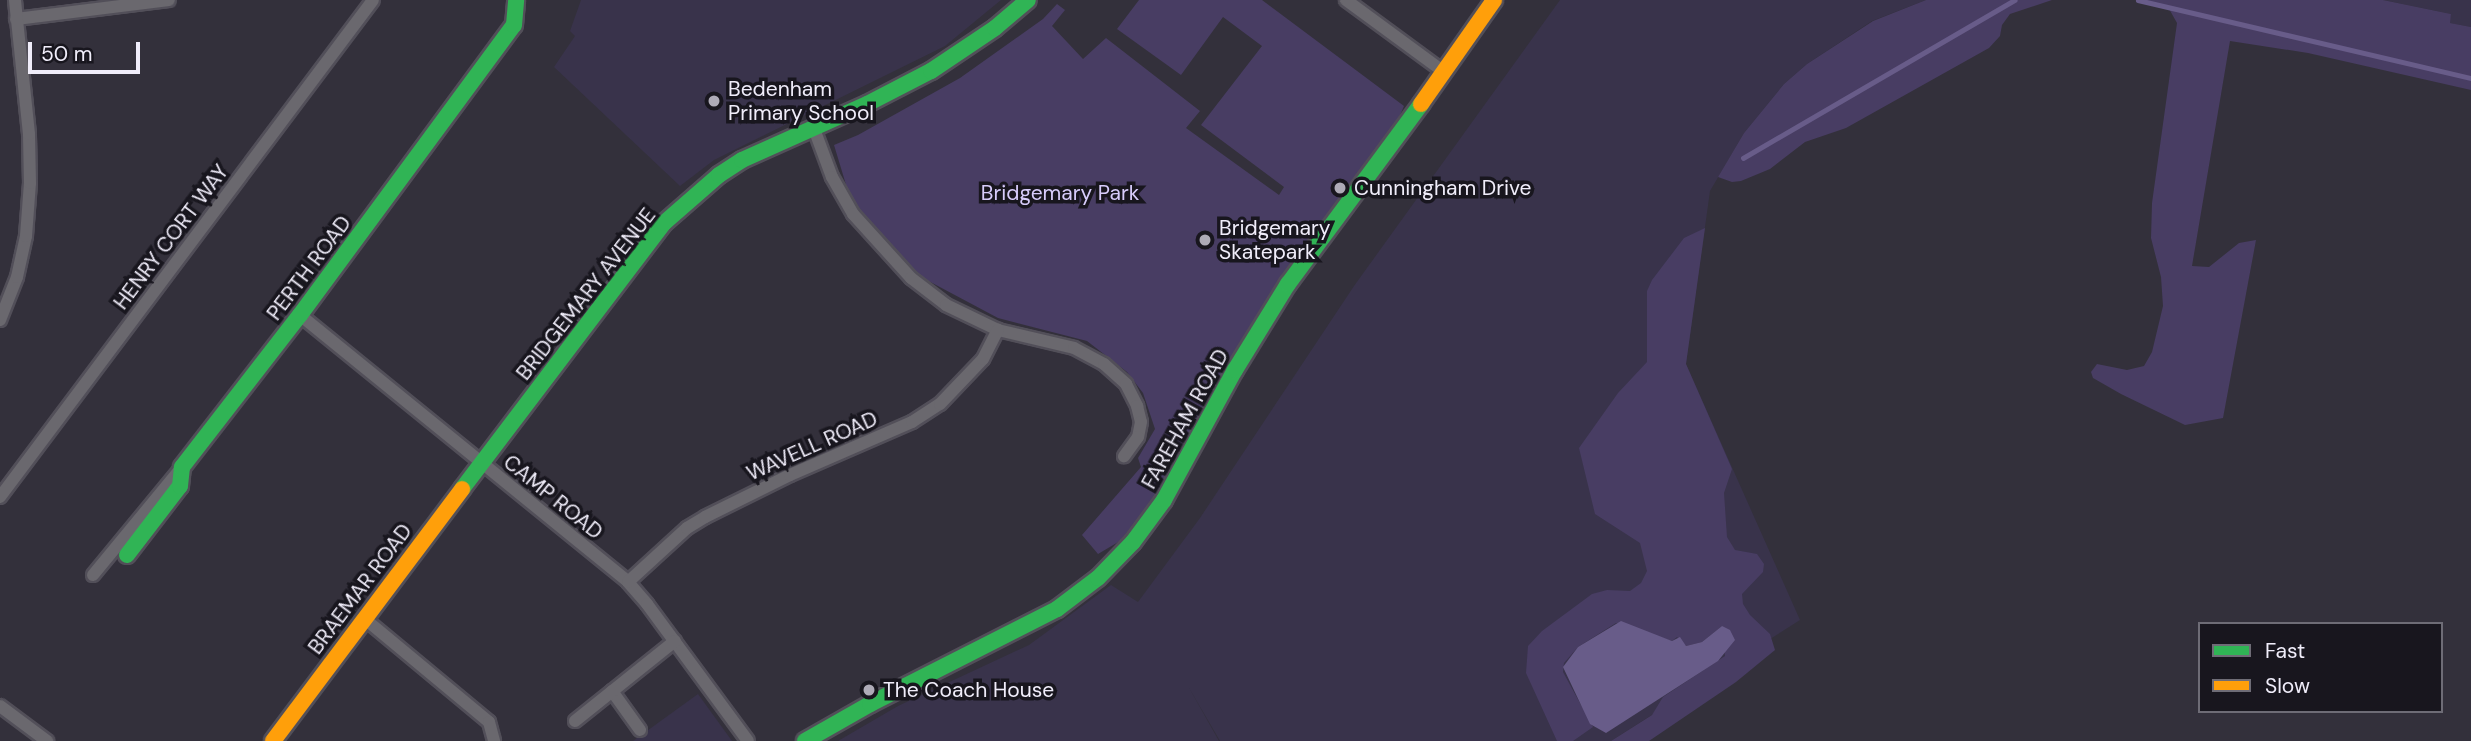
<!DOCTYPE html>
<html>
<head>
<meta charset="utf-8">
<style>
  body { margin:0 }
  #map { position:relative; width:2471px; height:741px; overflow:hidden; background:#33303b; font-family:"DM Sans",sans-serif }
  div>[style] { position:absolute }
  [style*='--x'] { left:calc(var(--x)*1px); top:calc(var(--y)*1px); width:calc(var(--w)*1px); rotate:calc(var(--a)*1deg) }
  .built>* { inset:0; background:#39334b }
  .green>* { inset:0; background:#483d63 }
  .water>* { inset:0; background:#685c89 }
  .stream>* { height:4.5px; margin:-2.25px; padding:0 2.25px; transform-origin:2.25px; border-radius:2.25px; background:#685c89 }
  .roads { filter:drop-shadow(2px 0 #524f59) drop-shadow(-2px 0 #524f59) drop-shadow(0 2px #524f59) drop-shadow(0 -2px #524f59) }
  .street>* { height:12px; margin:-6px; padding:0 6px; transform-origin:6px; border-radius:6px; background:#6a686e }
  .fast>* { height:16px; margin:-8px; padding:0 8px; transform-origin:8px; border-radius:8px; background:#30b455 }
  .slow>* { height:16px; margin:-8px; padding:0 8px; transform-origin:8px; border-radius:8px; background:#ff9f0a }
  .dots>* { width:19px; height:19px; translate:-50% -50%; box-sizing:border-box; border:4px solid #18161e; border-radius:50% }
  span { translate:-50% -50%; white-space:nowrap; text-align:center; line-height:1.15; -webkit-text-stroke:7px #18161e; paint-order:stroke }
  .poi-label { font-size:21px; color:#f0edfa }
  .left { translate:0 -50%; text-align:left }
  .park-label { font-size:21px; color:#d7ccfb }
  .street-label { font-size:21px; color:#f0edfa }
  .legend { position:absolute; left:2198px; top:622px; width:245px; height:91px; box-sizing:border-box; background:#18161e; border:2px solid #6e6c76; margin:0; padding:9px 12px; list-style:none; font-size:21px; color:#f0edfa }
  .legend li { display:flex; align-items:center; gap:14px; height:35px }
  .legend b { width:35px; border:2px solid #6e6c76 }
  .scale { position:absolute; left:28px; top:42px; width:112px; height:32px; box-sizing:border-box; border:4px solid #f0edfa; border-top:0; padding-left:9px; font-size:21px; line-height:24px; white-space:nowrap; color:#f0edfa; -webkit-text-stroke:5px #18161e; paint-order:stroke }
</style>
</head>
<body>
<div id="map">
  <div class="built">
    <div style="clip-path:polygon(581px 0,1001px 0,945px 46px,714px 160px,680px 186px,554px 67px,575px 36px,570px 31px)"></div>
    <div style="clip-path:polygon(1560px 0,1926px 0,1872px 21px,1807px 64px,1784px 84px,1744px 133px,1710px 191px,1686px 364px,1800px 620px,1611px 741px,1220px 741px,1188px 686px,1219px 741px,838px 741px,898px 706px,1029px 645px,1111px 585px,1138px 602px,1200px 518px,1354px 286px)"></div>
    <div style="clip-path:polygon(2383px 0,2471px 0,2471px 27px,2449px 23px,2451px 14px)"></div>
    <div style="clip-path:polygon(698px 694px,732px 741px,633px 741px)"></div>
  </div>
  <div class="green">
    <div style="clip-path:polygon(1139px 0,1262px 0,1404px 106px,1395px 127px,1152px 503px,1120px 541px,1098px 554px,1082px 535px,1141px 467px,1138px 458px,1155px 429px,1143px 393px,1127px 372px,1087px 341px,998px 318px,921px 277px,874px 229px,855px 203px,847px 188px,834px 145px,858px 135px,960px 78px,1043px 19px,1057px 4px,1065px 10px,1052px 26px,1083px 59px,1106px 38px,1200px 111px,1186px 128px,1279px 195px,1284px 187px,1201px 125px,1262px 46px,1223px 17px,1181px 75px,1117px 29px)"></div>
    <div style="clip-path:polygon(1926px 0,2052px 0,2010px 14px,2002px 25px,2000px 36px,1989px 48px,1846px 128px,1805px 142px,1770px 169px,1741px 181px,1732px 182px,1718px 177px,1744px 133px,1784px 84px,1807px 64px,1873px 21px)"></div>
    <div style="clip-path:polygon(2138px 0,2383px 0,2451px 14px,2450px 23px,2471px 27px,2471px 90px,2308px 53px,2230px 41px,2192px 266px,2209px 267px,2239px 243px,2256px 240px,2223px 418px,2185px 425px,2121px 394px,2093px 378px,2091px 372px,2097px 364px,2127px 370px,2144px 366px,2152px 352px,2163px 306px,2161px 277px,2151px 238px,2152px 203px,2177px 23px,2168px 7px)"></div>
    <div style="clip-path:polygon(1705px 228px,1686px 364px,1732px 469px,1724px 493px,1727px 537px,1735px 550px,1757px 554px,1764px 564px,1763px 572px,1742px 594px,1743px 604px,1750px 615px,1770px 634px,1775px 650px,1736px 682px,1649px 741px,1611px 741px,1652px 715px,1663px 697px,1725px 656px,1722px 626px,1702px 642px,1686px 646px,1677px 637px,1672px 641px,1616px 623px,1578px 647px,1564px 663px,1563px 672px,1593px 727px,1573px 741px,1557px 741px,1526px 673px,1528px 646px,1542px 631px,1592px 594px,1607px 590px,1630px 591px,1641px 583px,1647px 571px,1640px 543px,1595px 514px,1579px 448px,1618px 393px,1647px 362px,1647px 291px,1652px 280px,1684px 238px)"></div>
  </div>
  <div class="water">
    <div style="clip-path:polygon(1621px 621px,1672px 641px,1680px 637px,1686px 646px,1702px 642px,1722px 626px,1730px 630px,1735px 640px,1718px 661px,1606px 733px,1590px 724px,1563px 667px,1578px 647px)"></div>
  </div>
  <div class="stream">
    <div style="--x:2138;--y:0;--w:342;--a:13.2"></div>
    <div style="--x:1743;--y:158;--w:314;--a:-30.2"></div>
  </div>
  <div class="roads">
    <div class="street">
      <div style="--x:1346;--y:0;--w:122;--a:36.3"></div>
      <div style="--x:16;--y:19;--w:154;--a:-7.1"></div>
      <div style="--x:813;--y:126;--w:54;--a:69.6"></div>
      <div style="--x:832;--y:177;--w:43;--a:60.4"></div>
      <div style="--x:853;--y:214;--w:86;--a:47.8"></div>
      <div style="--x:911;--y:278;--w:44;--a:37.6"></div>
      <div style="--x:946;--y:305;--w:58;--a:25.7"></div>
      <div style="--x:998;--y:330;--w:78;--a:13.3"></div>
      <div style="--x:1074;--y:348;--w:34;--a:28"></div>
      <div style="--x:1104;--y:364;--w:30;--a:42"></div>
      <div style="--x:1126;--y:384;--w:25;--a:63"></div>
      <div style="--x:1137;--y:406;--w:16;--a:76"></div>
      <div style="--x:1141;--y:422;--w:15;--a:101"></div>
      <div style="--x:1138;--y:437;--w:24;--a:126"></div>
      <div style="--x:300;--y:315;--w:423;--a:39.1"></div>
      <div style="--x:628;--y:582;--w:29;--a:49"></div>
      <div style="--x:647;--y:604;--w:170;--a:53.6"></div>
      <div style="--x:0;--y:320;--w:46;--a:-68.4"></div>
      <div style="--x:17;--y:277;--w:42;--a:-77.6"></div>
      <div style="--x:26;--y:236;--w:53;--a:-85.7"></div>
      <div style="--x:30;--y:183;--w:49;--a:-91.2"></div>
      <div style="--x:29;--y:134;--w:135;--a:-96"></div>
      <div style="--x:0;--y:497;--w:621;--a:-53.11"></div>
      <div style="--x:93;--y:575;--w:140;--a:-50.5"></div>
      <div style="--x:628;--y:582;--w:80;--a:-42.5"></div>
      <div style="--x:687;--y:528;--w:21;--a:-31"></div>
      <div style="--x:705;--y:517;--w:95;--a:-26.3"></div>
      <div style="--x:790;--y:475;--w:133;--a:-23.5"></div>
      <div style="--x:912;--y:422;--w:33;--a:-33"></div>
      <div style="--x:940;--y:404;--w:62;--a:-46.3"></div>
      <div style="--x:983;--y:359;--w:33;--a:-63"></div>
      <div style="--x:365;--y:619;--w:161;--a:39.7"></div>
      <div style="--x:489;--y:722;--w:20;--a:75"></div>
      <div style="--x:612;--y:691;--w:48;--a:54.3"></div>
      <div style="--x:0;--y:706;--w:59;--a:36.7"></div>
      <div style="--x:575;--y:721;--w:128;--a:-38.7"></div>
    </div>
    <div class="fast">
      <div style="--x:462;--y:489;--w:334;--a:-52.8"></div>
      <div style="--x:664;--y:223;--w:73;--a:-41.1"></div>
      <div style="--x:719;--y:175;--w:27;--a:-33"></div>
      <div style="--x:742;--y:160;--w:137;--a:-24.1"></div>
      <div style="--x:867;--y:104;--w:72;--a:-27.3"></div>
      <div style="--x:931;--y:71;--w:77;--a:-33.9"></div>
      <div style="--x:995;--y:28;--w:43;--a:-40.3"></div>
      <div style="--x:127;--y:555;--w:87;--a:-52.5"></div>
      <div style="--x:180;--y:486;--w:19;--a:-84"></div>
      <div style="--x:182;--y:467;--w:192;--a:-52.2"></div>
      <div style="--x:300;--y:315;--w:360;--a:-53.6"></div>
      <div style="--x:514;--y:25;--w:25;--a:-85"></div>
      <div style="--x:805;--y:741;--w:75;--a:-29.6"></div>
      <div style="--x:870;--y:704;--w:210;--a:-26.9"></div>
      <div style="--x:1057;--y:609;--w:51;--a:-37.1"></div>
      <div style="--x:1098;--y:578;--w:50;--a:-45.8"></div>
      <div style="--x:1133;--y:542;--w:52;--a:-53.6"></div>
      <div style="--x:1164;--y:500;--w:148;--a:-61.4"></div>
      <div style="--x:1235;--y:370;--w:101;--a:-58.4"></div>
      <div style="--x:1288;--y:284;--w:224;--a:-53.5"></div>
    </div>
    <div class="slow">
      <div style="--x:1421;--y:104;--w:127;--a:-54.9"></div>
      <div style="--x:273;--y:741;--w:315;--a:-53.1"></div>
    </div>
  </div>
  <div class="dots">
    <div style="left:714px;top:101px;background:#aeabb7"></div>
    <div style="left:1340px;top:188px;background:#aeabb7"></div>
    <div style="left:1205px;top:240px;background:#aeabb7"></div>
    <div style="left:869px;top:690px;background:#aeabb7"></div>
  </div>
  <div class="poi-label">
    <span class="left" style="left:728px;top:101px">Bedenham<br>Primary School</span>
    <span class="left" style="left:1354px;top:188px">Cunningham Drive</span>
    <span class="left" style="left:1219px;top:240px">Bridgemary<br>Skatepark</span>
    <span class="left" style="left:883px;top:690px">The Coach House</span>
  </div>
  <div class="park-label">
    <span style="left:1060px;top:193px">Bridgemary Park</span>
  </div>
  <div class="street-label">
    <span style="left:171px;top:237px;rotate:-53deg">HENRY CORT WAY</span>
    <span style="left:309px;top:268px;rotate:-53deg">PERTH ROAD</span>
    <span style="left:586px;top:294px;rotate:-52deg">BRIDGEMARY AVENUE</span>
    <span style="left:1185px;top:419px;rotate:-61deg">FAREHAM ROAD</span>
    <span style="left:812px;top:446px;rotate:-24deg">WAVELL ROAD</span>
    <span style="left:553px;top:497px;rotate:39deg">CAMP ROAD</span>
    <span style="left:360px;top:589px;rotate:-53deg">BRAEMAR ROAD</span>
  </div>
  <ul class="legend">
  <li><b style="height:9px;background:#30b455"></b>Fast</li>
  <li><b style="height:9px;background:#ff9f0a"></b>Slow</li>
  </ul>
  <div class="scale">50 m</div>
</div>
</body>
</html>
